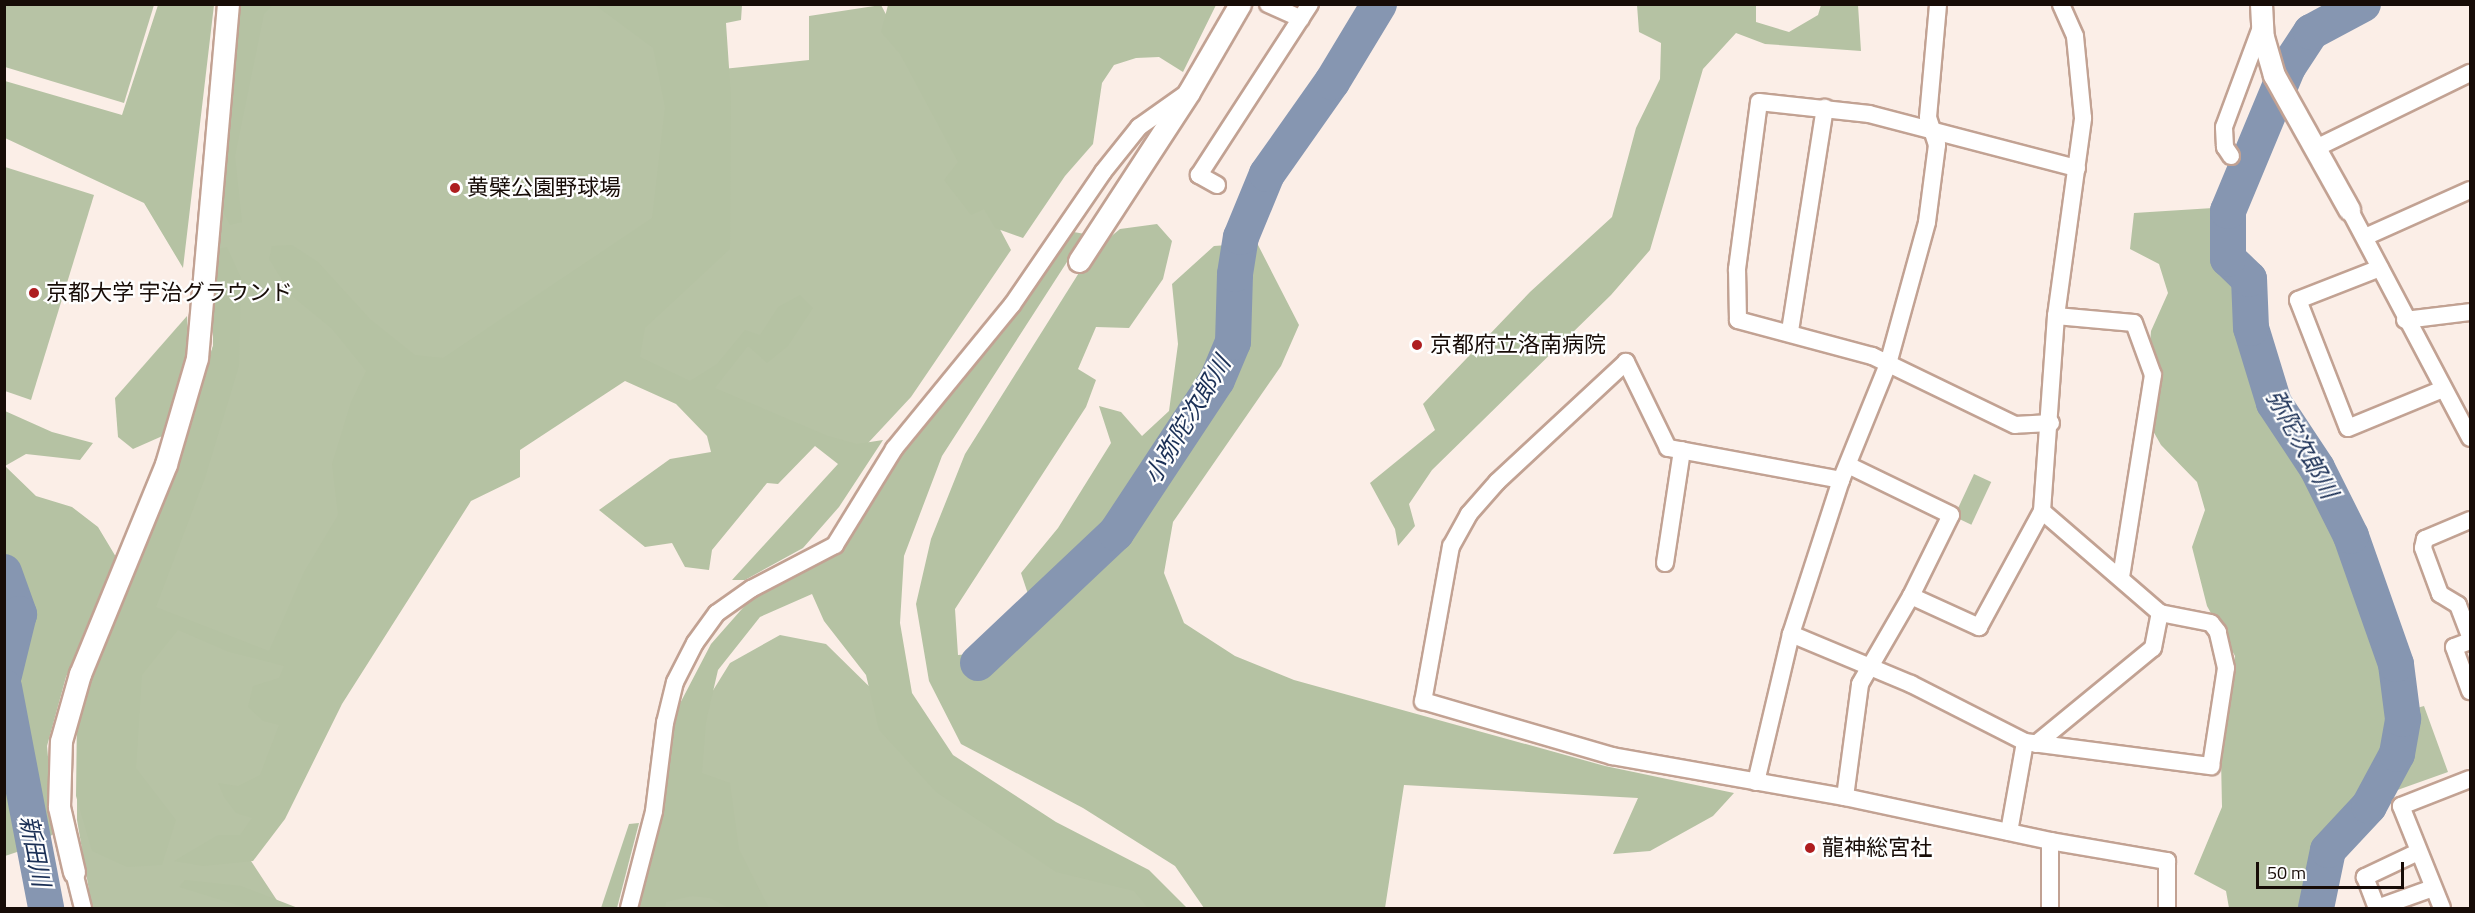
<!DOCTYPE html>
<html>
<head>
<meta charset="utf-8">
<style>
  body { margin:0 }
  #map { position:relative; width:2475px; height:913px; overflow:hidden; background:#fbeee7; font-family:"Titillium Web","Noto Sans JP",sans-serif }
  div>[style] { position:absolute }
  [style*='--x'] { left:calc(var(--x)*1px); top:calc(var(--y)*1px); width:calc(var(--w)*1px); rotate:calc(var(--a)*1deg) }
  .green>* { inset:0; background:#b7c3a5; transform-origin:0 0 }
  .forest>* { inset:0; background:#b5c2a3 }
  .river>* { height:36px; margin:-18px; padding:0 18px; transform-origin:18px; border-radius:18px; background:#8696b1 }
  .roads { filter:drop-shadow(2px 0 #c2a293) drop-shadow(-2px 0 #c2a293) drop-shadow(0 2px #c2a293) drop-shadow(0 -2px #c2a293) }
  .minor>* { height:16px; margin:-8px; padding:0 8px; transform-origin:8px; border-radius:8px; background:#fff }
  .tertiary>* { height:21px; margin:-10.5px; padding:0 10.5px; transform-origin:10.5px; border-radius:10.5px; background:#fff }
  .dots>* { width:16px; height:16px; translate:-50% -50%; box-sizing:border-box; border:3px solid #fefefe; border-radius:50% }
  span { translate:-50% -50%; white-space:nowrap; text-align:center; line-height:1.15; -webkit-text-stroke:4.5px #fefefe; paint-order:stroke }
  .poi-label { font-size:22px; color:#170c07 }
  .left { translate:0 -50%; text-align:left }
  .water-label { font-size:24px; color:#1b3056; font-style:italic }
  .frame { position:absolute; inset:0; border:6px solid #170c07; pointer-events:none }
  .scale { position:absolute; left:2256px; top:862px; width:148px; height:27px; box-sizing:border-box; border:3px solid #170c07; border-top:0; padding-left:8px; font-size:18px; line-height:21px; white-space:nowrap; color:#170c07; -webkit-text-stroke:4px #fefefe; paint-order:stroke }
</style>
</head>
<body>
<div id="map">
  <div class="green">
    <div style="clip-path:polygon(4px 5px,154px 5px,124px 103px,5px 67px)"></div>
    <div style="clip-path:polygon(239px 5px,704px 5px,708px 179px,493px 445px,249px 858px,282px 908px,92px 908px,77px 820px,77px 716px,175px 468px,213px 346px,216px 198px)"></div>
    <div style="clip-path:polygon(881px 5px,1011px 250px,911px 397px,855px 457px,615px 359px,723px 69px,809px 60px,809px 16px)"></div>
    <div style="clip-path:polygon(5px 167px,94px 195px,31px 400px,5px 391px)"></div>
    <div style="left:1974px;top:474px;width:19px;height:47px;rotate:25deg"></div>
    <div style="clip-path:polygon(780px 635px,826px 644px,941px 757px,1168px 908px,651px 908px,691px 726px,730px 663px)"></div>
    <div style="clip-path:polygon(2424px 706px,2448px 772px,2389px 793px,2410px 729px,2410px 710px)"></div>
  </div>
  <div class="forest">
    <div style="clip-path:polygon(158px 5px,214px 5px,183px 268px,144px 203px,5px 138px,5px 81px,122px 115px)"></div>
    <div style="clip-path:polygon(236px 5px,273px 5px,264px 14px,235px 156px,242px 222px,230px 225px,216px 198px)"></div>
    <div style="clip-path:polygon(595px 5px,742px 5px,741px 20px,726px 23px,731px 97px,730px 249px,645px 328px,640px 357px,690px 381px,717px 364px,745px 330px,760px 335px,778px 307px,800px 295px,813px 308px,788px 346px,767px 363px,748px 346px,715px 388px,828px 436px,857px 444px,883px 440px,839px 507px,803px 548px,745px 580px,732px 580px,838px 464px,815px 446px,778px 484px,767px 483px,712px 550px,709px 570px,685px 567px,672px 543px,645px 547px,599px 510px,670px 459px,711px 452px,707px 436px,676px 404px,625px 381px,520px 450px,520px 477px,471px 501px,342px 704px,285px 819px,253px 861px,203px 866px,174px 861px,218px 835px,240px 835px,252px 818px,236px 813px,224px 797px,218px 783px,238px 786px,260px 775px,279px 725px,263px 721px,248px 707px,253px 686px,279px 678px,284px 666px,229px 652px,178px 630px,142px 675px,136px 768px,176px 820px,162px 865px,127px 867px,92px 851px,76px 796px,77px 716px,175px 468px,213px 346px,213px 250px,227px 247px,241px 278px,239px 366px,205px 478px,156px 607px,269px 651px,304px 572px,338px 515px,332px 464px,351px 402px,366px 371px,332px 329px,292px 296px,269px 259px,272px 246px,292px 245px,318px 262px,370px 319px,415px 355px,443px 358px,652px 218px,665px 107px,653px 48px)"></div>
    <div style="clip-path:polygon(888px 5px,888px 4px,1216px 5px,1183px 72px,1159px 57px,1136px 58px,1114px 65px,1102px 83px,1093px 144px,1065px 176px,1023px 238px,995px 228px,984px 209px,971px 215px,944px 180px,958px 162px,900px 54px,881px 32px)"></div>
    <div style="clip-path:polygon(1637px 5px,1756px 5px,1756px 22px,1789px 32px,1818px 15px,1821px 5px,1858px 5px,1861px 51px,1765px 44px,1736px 33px,1703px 69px,1650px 250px,1611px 295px,1432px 470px,1409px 504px,1415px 526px,1398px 546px,1395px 529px,1370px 483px,1435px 430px,1423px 404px,1530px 292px,1612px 217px,1636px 128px,1660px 79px,1661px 43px,1639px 32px)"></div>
    <div style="clip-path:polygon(2213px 208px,2215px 258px,2239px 285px,2247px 351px,2266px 421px,2312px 477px,2363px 596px,2386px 670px,2390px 737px,2367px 792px,2323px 838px,2310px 908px,2229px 908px,2226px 891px,2194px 874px,2222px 807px,2221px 759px,2235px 656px,2207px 606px,2192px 547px,2205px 510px,2197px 482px,2161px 445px,2144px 415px,2151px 331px,2168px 293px,2159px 264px,2130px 249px,2134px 213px)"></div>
    <div style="clip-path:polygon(1157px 224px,1172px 241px,1163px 279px,1129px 328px,1096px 327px,1078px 369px,1096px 380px,1086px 407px,955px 609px,958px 655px,996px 652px,1036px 618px,1021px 573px,1058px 528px,1111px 443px,1099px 406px,1121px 412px,1142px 436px,1169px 411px,1178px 344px,1172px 284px,1214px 246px,1257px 243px,1299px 325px,1281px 366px,1173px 522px,1164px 573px,1184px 623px,1235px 656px,1294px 680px,1605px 766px,1734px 793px,1713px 816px,1650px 851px,1613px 854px,1638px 798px,1404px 785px,1385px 908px,1204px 908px,1175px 866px,1083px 808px,961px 744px,929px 681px,916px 604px,931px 539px,965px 454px,1092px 252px,1120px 229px)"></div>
    <div style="clip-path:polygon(1068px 231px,1085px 234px,942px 456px,904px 556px,900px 623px,912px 693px,953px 755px,1056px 822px,1149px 870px,1187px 908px,1148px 908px,1134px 891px,1056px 872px,936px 792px,879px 730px,866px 675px,824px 621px,812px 594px,760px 617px,718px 670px,706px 722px,702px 773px,730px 783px,739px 849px,769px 908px,729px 908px,710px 898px,692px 896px,666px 902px,665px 908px,637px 908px,675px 713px,711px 644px,756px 593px,815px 563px)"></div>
    <div style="clip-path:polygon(187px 316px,190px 358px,167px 434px,133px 449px,118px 437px,115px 398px)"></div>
    <div style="clip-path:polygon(5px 411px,52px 432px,93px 443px,80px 460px,26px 454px,5px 466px,36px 496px,72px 507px,98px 527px,116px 557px,66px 677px,47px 746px,55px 833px,35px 846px,5px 856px)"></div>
    <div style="clip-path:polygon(639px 823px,617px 908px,601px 908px,629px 824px)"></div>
    <div style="clip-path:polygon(185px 880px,241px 886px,298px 908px,247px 908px,179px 887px)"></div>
  </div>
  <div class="river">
    <div style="--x:4;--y:572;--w:45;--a:70.3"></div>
    <div style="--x:19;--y:614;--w:63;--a:103.8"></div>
    <div style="--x:978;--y:663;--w:190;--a:-43.3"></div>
    <div style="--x:1116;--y:533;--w:183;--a:-56.6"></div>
    <div style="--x:1217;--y:380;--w:41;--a:-67.2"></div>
    <div style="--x:1233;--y:342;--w:68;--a:-88.3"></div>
    <div style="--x:1235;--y:274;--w:37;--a:-81"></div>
    <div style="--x:1241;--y:237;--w:68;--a:-67.6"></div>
    <div style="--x:1267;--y:174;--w:113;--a:-54.8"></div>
    <div style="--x:1332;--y:82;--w:91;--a:-58.9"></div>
    <div style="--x:4;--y:687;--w:225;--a:79.2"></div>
    <div style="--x:2316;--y:908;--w:59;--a:-78.3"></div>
    <div style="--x:2328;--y:850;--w:60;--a:-47"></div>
    <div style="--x:2369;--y:806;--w:59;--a:-61.7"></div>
    <div style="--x:2397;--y:754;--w:36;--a:-80"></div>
    <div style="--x:2403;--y:719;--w:55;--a:-97.3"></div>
    <div style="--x:2396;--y:664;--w:136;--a:-109.4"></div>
    <div style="--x:2351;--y:536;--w:76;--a:-116.6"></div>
    <div style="--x:2317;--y:468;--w:78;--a:-123.5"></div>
    <div style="--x:2274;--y:403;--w:78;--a:-107"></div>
    <div style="--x:2251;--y:328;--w:49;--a:-92.3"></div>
    <div style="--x:2249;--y:279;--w:29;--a:-136"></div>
    <div style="--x:2228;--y:259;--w:48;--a:-90"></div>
    <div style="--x:2228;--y:211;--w:156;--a:-67.4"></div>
    <div style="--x:2288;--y:67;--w:42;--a:-56.7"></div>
    <div style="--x:2311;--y:32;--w:59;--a:-28.3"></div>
  </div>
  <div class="roads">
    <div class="minor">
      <div style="--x:1268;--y:4;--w:36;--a:24"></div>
      <div style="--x:2314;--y:149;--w:174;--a:-26"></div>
      <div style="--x:2231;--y:156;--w:11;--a:-124"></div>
      <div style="--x:2225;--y:147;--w:20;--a:-93"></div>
      <div style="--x:2224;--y:127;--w:109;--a:-69.6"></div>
      <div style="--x:1217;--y:185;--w:21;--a:-151"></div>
      <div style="--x:1199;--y:175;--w:204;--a:-57"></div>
      <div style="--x:2349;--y:209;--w:259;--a:62.1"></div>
      <div style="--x:2365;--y:237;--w:115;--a:-24.1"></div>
      <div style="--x:2380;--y:268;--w:88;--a:158.7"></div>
      <div style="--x:2298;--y:300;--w:137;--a:68.7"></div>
      <div style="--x:2348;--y:428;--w:103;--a:-22.3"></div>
      <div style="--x:2056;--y:316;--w:78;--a:5.1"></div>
      <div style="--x:2134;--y:323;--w:55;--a:69.9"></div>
      <div style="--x:2153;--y:375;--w:204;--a:99"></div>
      <div style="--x:2405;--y:320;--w:65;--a:-7"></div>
      <div style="--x:1790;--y:331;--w:226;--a:-81.1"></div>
      <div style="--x:2051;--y:423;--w:36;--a:177"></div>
      <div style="--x:2015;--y:425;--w:159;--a:-154.2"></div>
      <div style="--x:1872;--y:356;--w:139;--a:-165"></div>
      <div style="--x:1738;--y:320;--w:51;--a:-91.1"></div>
      <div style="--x:1737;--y:269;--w:168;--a:-82.5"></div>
      <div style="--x:1759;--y:102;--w:111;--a:6.2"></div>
      <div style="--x:1869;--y:114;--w:215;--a:14.6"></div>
      <div style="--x:1841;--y:480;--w:176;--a:-169.5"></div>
      <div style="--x:1668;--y:448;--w:96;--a:-116"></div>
      <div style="--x:1626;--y:362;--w:176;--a:137.1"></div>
      <div style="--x:1497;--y:482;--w:43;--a:131.2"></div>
      <div style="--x:1469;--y:514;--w:37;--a:119"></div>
      <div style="--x:1451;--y:546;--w:158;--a:100.2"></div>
      <div style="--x:1423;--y:701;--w:197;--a:16.2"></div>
      <div style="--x:1612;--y:756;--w:237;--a:10"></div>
      <div style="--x:1845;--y:797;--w:210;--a:12.1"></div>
      <div style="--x:2470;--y:520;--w:49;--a:157.1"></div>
      <div style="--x:2425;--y:539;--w:9;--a:103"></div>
      <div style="--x:2423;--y:548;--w:49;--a:69.7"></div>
      <div style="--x:2440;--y:594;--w:21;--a:31"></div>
      <div style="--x:2458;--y:605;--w:34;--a:69"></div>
      <div style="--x:1665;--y:563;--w:114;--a:-81.4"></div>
      <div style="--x:1911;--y:596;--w:75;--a:24.5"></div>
      <div style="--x:1979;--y:627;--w:132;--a:-61.5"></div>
      <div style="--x:2042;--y:511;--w:196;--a:-85.9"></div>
      <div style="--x:2056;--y:316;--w:200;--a:-82.2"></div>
      <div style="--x:2083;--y:118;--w:82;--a:-95.6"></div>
      <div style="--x:2075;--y:36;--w:35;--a:-114"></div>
      <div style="--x:1791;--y:634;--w:130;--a:22.6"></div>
      <div style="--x:1911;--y:684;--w:128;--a:27"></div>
      <div style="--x:2025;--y:742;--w:188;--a:7.4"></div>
      <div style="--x:2211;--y:766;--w:99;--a:-81.3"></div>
      <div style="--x:2226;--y:668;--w:37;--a:-103"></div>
      <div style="--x:2218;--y:632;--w:11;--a:-128"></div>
      <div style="--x:2211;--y:623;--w:52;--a:-168.9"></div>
      <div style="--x:2160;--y:613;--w:156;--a:-139.2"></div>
      <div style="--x:2470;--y:641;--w:17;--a:159"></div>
      <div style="--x:2454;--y:647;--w:47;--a:70"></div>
      <div style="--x:2036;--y:744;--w:151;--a:-39.4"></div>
      <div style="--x:2153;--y:648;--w:36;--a:-79"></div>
      <div style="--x:1756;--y:782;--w:152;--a:-76.7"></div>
      <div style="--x:1791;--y:634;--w:162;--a:-72"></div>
      <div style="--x:1841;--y:480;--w:125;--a:-67.9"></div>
      <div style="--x:1888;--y:364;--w:147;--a:-74.6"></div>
      <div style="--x:1927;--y:222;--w:78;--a:-82.6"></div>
      <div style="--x:1937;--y:145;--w:29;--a:-108"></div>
      <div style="--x:1928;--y:117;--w:113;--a:-84.9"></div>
      <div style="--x:1845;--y:797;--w:114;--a:-82.4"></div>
      <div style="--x:1860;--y:684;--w:102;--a:-59.9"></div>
      <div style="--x:1911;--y:596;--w:90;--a:-63.7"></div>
      <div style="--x:1951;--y:515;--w:112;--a:-154.1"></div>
      <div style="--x:2009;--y:832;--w:91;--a:-79.9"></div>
      <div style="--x:2418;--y:852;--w:59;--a:154.7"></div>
      <div style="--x:2365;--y:877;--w:33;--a:69"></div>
      <div style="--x:2377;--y:908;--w:59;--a:-19.7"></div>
      <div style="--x:74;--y:872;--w:37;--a:76"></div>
      <div style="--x:629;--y:908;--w:100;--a:-75.5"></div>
      <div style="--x:654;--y:811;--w:89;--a:-82.9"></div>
      <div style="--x:665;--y:723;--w:42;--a:-76.3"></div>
      <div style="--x:675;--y:682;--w:44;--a:-62.9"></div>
      <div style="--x:695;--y:643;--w:37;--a:-54"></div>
      <div style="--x:717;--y:613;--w:42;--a:-35.2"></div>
      <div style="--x:751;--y:589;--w:95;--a:-27.6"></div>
      <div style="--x:835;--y:545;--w:113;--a:-58.4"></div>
      <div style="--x:894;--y:449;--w:186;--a:-50.7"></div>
      <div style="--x:1012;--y:305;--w:161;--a:-55.6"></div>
      <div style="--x:1103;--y:172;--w:58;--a:-51.3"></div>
      <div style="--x:1139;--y:127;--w:54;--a:-35.2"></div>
      <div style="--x:2050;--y:908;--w:67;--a:-90"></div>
      <div style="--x:2050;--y:841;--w:119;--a:9.7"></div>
      <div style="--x:2167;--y:861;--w:47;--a:90"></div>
      <div style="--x:2442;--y:908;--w:110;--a:-111.9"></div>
      <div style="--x:2401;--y:806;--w:74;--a:-21.4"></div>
    </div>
    <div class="tertiary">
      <div style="--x:2261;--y:4;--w:33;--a:87"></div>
      <div style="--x:2263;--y:37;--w:40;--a:74"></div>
      <div style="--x:2274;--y:75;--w:154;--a:60.8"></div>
      <div style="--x:1079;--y:261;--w:202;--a:-56.9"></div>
      <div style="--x:1189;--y:92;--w:102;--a:-59.9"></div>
      <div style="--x:74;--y:872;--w:67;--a:-103"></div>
      <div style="--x:59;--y:807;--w:66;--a:-88.3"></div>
      <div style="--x:61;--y:741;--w:70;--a:-74.2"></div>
      <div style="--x:80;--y:674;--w:227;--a:-67.7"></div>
      <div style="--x:166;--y:464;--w:110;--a:-73.7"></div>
      <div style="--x:197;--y:358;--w:355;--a:-85"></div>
    </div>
  </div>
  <div class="dots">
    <div style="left:455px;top:188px;background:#ae1d1f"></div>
    <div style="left:34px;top:293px;background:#ae1d1f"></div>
    <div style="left:1417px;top:345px;background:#ae1d1f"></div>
    <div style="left:1810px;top:848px;background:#ae1d1f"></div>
  </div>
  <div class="poi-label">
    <span class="left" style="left:467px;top:188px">黄檗公園野球場</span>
    <span class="left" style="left:46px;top:293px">京都大学 宇治グラウンド</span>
    <span class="left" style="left:1430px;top:345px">京都府立洛南病院</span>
    <span class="left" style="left:1822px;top:848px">龍神総宮社</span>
  </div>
  <div class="water-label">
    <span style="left:1187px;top:420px;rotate:-59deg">小弥陀次郎川</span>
    <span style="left:2302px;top:444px;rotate:61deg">弥陀次郎川</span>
    <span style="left:35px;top:851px;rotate:79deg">新田川</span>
  </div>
  <div class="frame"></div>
  <div class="scale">50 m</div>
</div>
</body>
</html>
